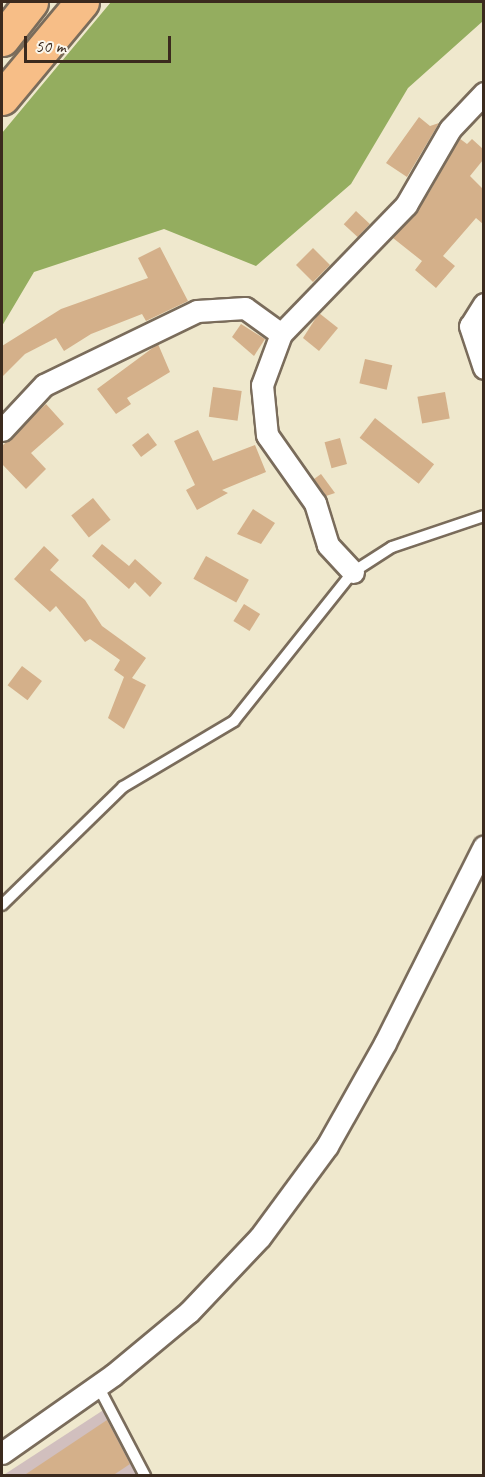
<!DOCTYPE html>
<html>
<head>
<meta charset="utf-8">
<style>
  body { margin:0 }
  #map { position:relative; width:485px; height:1477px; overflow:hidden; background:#efe8cd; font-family:Caveat,sans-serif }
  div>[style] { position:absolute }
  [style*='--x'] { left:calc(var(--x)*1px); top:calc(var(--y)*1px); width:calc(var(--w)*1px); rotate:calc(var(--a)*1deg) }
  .industrial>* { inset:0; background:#d1bfbe }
  .forest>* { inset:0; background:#94ad5f }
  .building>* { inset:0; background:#d4b08a; transform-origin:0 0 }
  .roads { filter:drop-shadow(2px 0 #7a6c5b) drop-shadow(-2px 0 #7a6c5b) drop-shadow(0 2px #7a6c5b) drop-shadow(0 -2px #7a6c5b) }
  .lane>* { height:10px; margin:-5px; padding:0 5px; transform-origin:5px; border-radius:5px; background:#fff }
  .street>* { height:21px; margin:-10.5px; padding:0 10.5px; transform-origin:10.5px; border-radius:10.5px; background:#fff }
  .highway>* { height:33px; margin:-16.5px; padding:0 16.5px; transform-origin:16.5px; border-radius:16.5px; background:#f7be87 }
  span { translate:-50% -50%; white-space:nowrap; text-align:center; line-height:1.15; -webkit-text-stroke:4.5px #fbf7ec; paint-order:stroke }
  .frame { position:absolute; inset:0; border:3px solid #3b2a1e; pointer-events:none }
  .scale { position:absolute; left:24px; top:36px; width:147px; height:27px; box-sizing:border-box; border:3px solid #3b2a1e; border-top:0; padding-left:8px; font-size:18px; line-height:21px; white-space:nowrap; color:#3b2a1e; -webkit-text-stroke:4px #fbf7ec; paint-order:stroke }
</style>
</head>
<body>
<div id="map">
  <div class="industrial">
    <div style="clip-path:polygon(105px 1409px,139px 1476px,2px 1476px)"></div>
  </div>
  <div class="forest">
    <div style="clip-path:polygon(111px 2px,483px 2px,483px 21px,408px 88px,351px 184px,256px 266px,164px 229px,34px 272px,2px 326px,2px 133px)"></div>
  </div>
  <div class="building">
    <div style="clip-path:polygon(419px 117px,430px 126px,439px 123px,407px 177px,386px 163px)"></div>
    <div style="clip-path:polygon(459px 138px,467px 144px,472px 139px,483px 149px,483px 160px,470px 176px,483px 189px,483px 224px,476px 218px,443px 256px,455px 266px,436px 288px,415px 270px,422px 261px,393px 238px,429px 193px)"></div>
    <div style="left:356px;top:211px;width:19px;height:18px;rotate:43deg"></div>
    <div style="clip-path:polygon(160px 247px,188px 301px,146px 321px,142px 314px,91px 334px,64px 351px,56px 338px,25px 354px,2px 377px,2px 346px,61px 309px,148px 278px,138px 258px)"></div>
    <div style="left:313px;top:248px;width:24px;height:24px;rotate:45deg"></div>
    <div style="clip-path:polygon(319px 313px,338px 328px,319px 351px,303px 338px)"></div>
    <div style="clip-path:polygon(241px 324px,265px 339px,254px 356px,232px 337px)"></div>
    <div style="clip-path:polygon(158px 344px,170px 372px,127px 398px,131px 404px,116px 414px,97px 389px)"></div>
    <div style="left:365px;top:359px;width:28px;height:25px;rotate:13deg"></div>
    <div style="left:213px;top:387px;width:29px;height:30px;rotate:8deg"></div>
    <div style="left:445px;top:392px;width:27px;height:28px;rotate:80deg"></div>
    <div style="clip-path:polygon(46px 404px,64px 424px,31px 453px,46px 469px,26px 489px,2px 464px,2px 446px)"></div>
    <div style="left:375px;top:418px;width:75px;height:25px;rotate:38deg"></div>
    <div style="clip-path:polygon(198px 430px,213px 461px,255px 445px,266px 472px,222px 490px,228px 493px,197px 510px,186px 490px,195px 485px,174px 441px)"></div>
    <div style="left:148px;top:433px;width:15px;height:20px;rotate:53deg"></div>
    <div style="left:340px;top:438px;width:27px;height:16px;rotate:75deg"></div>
    <div style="clip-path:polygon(321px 474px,335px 493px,326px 496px,314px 479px)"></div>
    <div style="left:93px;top:498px;width:28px;height:28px;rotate:51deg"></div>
    <div style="clip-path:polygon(253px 509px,275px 523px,261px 544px,237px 534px)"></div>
    <div style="clip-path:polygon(102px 544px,129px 566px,135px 559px,162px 583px,150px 597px,135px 582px,129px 589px,92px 556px)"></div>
    <div style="clip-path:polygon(44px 546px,59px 560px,50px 570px,85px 600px,102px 626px,146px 658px,132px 678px,146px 685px,124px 729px,108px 718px,124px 677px,114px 670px,120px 660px,90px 639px,85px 642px,56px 606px,50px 612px,14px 579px)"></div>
    <div style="left:206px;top:556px;width:49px;height:26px;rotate:29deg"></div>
    <div style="left:244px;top:604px;width:19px;height:20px;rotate:32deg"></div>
    <div style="left:22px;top:666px;width:25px;height:24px;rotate:37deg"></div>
    <div style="clip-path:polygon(107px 1420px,130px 1464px,112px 1476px,23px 1476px)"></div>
  </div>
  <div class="roads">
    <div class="lane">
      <div style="--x:2;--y:905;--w:169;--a:-44.3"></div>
      <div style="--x:123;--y:787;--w:129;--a:-30.7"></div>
      <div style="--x:234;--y:721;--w:191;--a:-51.4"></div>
      <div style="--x:353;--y:572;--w:46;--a:-32.7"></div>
      <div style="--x:392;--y:547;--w:97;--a:-18.6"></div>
      <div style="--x:98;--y:1386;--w:102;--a:62.4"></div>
    </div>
    <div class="street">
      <div style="--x:484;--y:304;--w:26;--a:122"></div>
      <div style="--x:470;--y:326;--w:44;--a:71.6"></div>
      <div style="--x:2;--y:430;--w:62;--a:-47"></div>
      <div style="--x:44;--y:385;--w:170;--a:-25.8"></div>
      <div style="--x:197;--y:311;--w:48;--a:-3.6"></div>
      <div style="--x:245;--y:308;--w:44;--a:35.8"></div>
      <div style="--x:353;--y:572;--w:37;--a:-133"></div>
      <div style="--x:328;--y:545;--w:44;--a:-107.2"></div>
      <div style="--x:315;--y:503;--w:83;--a:-125.2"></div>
      <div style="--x:267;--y:435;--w:50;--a:-95.7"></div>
      <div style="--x:262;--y:385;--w:54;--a:-69.6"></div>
      <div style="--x:281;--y:334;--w:180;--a:-45.9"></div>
      <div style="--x:406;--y:205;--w:88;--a:-59.9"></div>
      <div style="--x:450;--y:129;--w:50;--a:-46.6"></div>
      <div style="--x:2;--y:1453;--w:136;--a:-35.1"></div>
      <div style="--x:113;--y:1375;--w:99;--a:-39.7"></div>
      <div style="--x:189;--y:1312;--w:103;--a:-46.6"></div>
      <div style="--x:260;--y:1237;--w:113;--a:-53.6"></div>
      <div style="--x:327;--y:1146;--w:118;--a:-60.6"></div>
      <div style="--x:385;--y:1043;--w:220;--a:-63.3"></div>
    </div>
    <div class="highway">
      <div style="--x:2;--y:39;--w:47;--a:-51.9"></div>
      <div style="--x:2;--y:98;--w:125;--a:-50.2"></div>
    </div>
  </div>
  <div class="frame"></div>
  <div class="scale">50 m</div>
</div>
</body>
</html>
